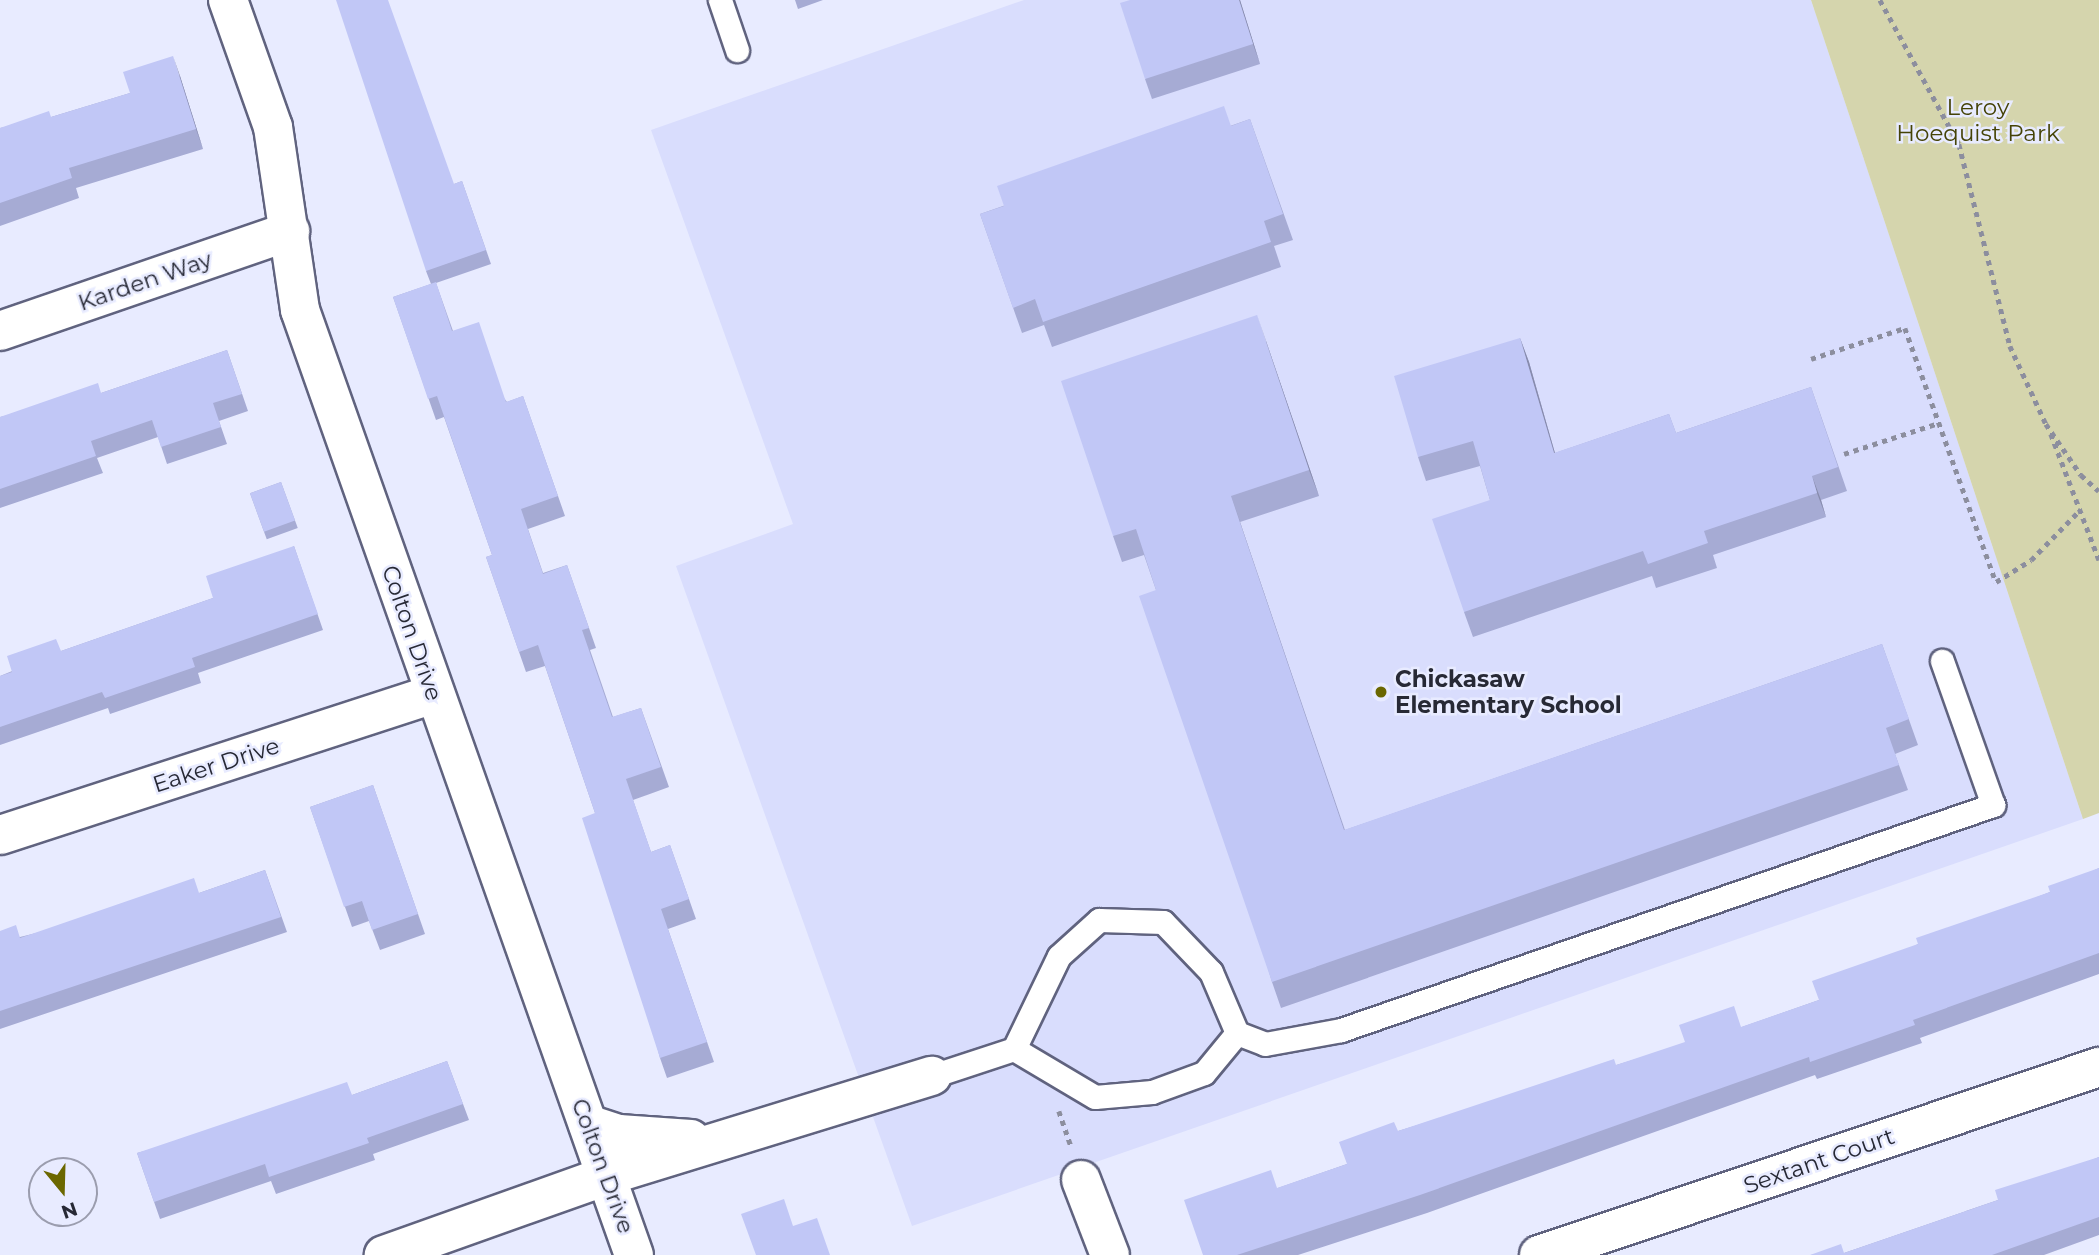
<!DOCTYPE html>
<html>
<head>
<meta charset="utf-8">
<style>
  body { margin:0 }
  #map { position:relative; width:2099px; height:1255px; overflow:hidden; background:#e8ebff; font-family:Montserrat,sans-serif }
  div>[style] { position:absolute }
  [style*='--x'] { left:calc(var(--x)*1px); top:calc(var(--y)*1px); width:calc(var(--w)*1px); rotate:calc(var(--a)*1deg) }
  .built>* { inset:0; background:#d9ddfd }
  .green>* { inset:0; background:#d5d5ad }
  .path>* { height:4.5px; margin-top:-2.25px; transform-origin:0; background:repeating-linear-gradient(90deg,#8c8e9e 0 5px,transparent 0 10px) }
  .roads { filter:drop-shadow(2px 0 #60637f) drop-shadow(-2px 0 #60637f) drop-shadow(0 2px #60637f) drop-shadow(0 -2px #60637f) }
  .lane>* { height:23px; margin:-11.5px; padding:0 11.5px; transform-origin:11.5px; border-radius:11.5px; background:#fff }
  .street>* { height:38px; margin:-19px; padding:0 19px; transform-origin:19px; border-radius:19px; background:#fff }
  .secondary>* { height:38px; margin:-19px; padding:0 19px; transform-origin:19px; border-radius:19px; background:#fff }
  .wall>* { inset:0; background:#a6abd4; transform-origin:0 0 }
  .shaded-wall>* { inset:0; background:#878bac }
  .building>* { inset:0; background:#c1c7f6; transform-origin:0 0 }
  .dots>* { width:19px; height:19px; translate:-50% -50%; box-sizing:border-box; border:4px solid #e8ebff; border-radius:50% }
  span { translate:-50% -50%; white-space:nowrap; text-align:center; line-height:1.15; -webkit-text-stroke:5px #e8ebff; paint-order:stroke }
  .park-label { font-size:23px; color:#454306 }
  .street-label { font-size:23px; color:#272935 }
  .poi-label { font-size:23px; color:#272935; font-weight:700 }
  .left { translate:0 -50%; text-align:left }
  .north { position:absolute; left:28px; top:1157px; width:70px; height:70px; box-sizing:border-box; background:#e8ebff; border:2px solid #9b9dae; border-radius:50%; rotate:161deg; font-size:19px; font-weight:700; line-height:28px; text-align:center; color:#272935 }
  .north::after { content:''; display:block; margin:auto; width:24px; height:32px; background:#6b6700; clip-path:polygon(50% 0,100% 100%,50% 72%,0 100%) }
</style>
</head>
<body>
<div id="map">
  <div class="built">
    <div style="clip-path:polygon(1024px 0,1811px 0,2083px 819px,912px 1226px,676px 566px,793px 524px,651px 130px)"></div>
  </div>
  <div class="green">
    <div style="clip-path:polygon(1811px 0,2099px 0,2099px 813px,2083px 819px)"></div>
  </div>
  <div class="path">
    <div style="--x:1880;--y:0;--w:164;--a:61.3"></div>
    <div style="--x:1959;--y:144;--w:208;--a:75.8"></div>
    <div style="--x:2010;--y:346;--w:86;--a:65.2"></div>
    <div style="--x:2046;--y:424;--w:62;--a:55.5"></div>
    <div style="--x:2081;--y:475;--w:24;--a:42"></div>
    <div style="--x:1811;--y:359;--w:99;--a:-18.3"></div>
    <div style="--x:1905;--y:328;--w:270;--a:70.3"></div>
    <div style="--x:1996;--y:582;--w:41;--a:-32.2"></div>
    <div style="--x:2031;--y:560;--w:71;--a:-45.6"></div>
    <div style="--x:2051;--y:434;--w:135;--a:69.1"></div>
    <div style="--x:1844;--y:454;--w:100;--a:-18.1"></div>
    <div style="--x:1059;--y:1111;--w:37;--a:71"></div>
  </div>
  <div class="roads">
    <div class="lane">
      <div style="--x:720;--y:0;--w:53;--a:71.2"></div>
      <div style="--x:1014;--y:1049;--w:94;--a:30.7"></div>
      <div style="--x:1095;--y:1097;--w:57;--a:-5"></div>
      <div style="--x:1152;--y:1092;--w:55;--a:-20.1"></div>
      <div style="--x:1204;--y:1073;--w:52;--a:-50.5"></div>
      <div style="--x:932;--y:1076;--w:86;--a:-18.2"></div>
      <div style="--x:1014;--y:1049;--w:103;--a:-64.2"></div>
      <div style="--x:1059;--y:956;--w:54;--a:-42"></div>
      <div style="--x:1099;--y:920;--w:64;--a:1.8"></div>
      <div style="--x:1163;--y:922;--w:69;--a:46.2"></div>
      <div style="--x:1211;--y:972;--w:66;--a:66.9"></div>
      <div style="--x:1237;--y:1033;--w:30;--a:21"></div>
      <div style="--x:1265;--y:1044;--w:77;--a:-10.4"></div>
      <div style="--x:1341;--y:1030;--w:690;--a:-19.04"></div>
      <div style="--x:1993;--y:805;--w:153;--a:-109.5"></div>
    </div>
    <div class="street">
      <div style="--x:0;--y:331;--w:307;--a:-19"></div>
      <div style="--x:0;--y:835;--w:455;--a:-18"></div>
      <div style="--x:588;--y:1124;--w:33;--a:18"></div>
      <div style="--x:619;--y:1134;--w:72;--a:4"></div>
      <div style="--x:1081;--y:1180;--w:80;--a:68.9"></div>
      <div style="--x:634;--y:1255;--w:84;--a:-109.5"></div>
      <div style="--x:606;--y:1176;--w:341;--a:-17.1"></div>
      <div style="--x:1539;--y:1255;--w:591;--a:-18.56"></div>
    </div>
    <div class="secondary">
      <div style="--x:228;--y:0;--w:135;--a:70.5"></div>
      <div style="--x:273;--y:127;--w:185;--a:81.6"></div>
      <div style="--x:300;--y:310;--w:918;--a:70.54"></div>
      <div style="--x:606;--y:1176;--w:236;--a:160.4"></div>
    </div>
  </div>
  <div class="wall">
    <div style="clip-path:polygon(795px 0,823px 0,798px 9px)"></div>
    <div style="clip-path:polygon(1240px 0,1260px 64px,1152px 99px,1145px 79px)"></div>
    <div style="clip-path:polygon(180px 76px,203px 149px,76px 188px,79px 198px,0 226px,0 128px,51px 117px,130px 93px)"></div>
    <div style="clip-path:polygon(1250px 119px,1293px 240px,1274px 246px,1281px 267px,1052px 347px,1044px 325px,1022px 333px,980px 214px)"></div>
    <div style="clip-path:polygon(462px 181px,491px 264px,436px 283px,453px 331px,507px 402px,523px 396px,565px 516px,528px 529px,543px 573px,567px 565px,596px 648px,590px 650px,613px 717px,641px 708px,669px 787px,633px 800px,651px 852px,670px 845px,696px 919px,668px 929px,714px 1062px,667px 1078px,660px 1058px,595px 813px,545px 666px,526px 672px,486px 557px,492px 555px,444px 417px,436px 420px,393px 297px,431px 284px,426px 271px,454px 184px)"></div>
    <div style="clip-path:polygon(1520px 338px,1529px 362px,1555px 453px,1669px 414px,1676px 433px,1811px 387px,1847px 491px,1821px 500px,1826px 517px,1713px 555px,1717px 568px,1656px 588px,1652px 576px,1473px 637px,1464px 612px,1490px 500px,1480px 466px,1426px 481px,1418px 457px)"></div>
    <div style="clip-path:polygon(1266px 341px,1319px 496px,1240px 522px,1345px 830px,1882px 644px,1918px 745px,1895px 754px,1908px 790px,1281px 1008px,1272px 982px,1156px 590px,1144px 555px,1122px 562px,1113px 536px)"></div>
    <div style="clip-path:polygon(227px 350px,248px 411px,219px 421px,227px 444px,167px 464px,158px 437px,97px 458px,103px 473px,0 508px,0 417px,101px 393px)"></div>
    <div style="left:281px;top:482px;width:49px;height:33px;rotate:70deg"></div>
    <div style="clip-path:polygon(294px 546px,323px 630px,198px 673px,201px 683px,110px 714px,108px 708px,0 745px,0 676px,61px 651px,213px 598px)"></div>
    <div style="clip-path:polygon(373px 785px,425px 934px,380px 950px,369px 921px,352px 927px,310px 807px)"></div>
    <div style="clip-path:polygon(2099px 868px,2099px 974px,1920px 1038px,1922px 1043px,1817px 1079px,1815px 1075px,1427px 1213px,1298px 1255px,1203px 1255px,1278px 1188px,1347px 1164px,1398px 1131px,1742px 1027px,1819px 1000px,1918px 944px,2050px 892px)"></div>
    <div style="clip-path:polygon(265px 870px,287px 932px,0 1029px,0 931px,20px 937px,199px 893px)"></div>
    <div style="clip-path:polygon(447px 1061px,469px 1120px,373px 1154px,375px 1160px,276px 1194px,271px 1181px,160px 1219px,137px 1153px,352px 1095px)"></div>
    <div style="clip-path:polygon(2099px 1157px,2099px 1235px,2044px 1255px,1810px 1255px,1844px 1253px,1998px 1200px)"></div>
  </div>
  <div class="shaded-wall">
    <div style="clip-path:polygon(1239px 0,1240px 0,1260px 64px,1253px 44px)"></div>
    <div style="clip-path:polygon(173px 56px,180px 76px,203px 149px,196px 129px)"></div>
    <div style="clip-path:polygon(1257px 315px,1266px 341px,1319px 496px,1309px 470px)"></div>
    <div style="clip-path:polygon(1520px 338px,1529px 362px,1562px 478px,1554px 453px)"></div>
    <div style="clip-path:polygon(1812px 476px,1821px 500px,1826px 517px,1817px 493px)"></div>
    <div style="clip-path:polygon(1231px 496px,1240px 522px,1353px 856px,1344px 830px)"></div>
  </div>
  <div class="building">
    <div style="clip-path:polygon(336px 0,388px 0,454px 184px,462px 181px,486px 250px,426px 271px)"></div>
    <div style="clip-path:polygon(1130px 0,1239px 0,1253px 44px,1145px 79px,1120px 3px)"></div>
    <div style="clip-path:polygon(173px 56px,196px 129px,69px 168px,72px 178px,0 203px,0 128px,49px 111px,51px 117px,130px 93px,123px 72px)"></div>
    <div style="clip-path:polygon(1224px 106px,1231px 126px,1250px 119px,1283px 214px,1264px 221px,1271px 242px,1043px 322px,1035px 299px,1013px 308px,980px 214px,1004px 206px,997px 186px)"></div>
    <div style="clip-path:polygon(436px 282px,452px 331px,479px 322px,506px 402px,523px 396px,558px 496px,521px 509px,543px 574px,567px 565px,589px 628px,582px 630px,612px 717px,641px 708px,661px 767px,626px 779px,651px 852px,670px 845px,689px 899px,661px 909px,707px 1042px,660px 1058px,582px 818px,595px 813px,538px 645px,519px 652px,486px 557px,492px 555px,437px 396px,428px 399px,393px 297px)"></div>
    <div style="clip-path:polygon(1257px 315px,1309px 470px,1231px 496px,1344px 830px,1882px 644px,1909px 719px,1886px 728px,1899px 765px,1272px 982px,1139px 596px,1156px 590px,1136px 529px,1113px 536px,1061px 381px)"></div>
    <div style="clip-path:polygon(1520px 338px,1554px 453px,1669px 414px,1676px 433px,1811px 387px,1838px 467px,1812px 476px,1817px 493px,1704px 531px,1708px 543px,1648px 564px,1643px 551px,1464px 612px,1432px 519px,1490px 500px,1473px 441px,1418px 457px,1394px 376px)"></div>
    <div style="clip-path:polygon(227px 350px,242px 394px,213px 403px,221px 427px,161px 447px,152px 420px,91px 441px,96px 456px,0 489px,0 417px,98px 383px,101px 393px)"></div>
    <div style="left:281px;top:482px;width:41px;height:33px;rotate:70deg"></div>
    <div style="clip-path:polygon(294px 546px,318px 614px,192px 658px,195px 667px,105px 698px,102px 692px,0 727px,0 676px,12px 672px,7px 656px,56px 639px,61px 651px,213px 598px,206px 576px)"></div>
    <div style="clip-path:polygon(373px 785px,418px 914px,372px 930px,362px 901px,344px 907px,310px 807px)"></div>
    <div style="clip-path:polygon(2099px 868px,2099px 953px,1913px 1020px,1915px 1025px,1810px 1062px,1809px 1057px,1420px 1195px,1237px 1255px,1203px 1255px,1184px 1200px,1271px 1170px,1277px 1188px,1347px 1164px,1339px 1142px,1394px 1122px,1398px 1131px,1614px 1059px,1616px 1065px,1685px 1042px,1679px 1025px,1734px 1006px,1741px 1027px,1819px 1000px,1812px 981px,1918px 944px,1916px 938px,2050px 892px,2048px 886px)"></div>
    <div style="clip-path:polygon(265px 870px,281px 917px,0 1011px,0 931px,16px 925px,20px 938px,194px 878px,199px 893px)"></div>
    <div style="clip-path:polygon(447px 1061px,463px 1104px,367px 1138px,369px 1143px,269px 1177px,265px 1164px,154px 1202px,137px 1153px,347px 1082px,352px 1095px)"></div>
    <div style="clip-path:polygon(2099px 1157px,2099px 1217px,1992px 1255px,1810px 1255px,1841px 1244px,1844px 1253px,1998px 1200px,1995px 1190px)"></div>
    <div style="clip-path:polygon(784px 1199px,793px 1226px,817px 1218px,830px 1255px,756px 1255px,741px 1214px)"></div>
  </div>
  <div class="dots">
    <div style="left:1381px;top:692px;background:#6b6700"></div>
  </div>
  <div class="park-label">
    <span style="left:1978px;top:120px">Leroy<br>Hoequist Park</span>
  </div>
  <div class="street-label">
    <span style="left:145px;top:281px;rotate:-19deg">Karden Way</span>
    <span style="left:412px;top:633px;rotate:71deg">Colton Drive</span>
    <span style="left:216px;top:765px;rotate:-18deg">Eaker Drive</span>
    <span style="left:1819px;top:1161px;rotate:-19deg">Sextant Court</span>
    <span style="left:603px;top:1166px;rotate:70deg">Colton Drive</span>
  </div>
  <div class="poi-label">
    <span class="left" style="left:1395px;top:692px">Chickasaw<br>Elementary School</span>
  </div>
  <div class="north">N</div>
</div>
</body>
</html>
